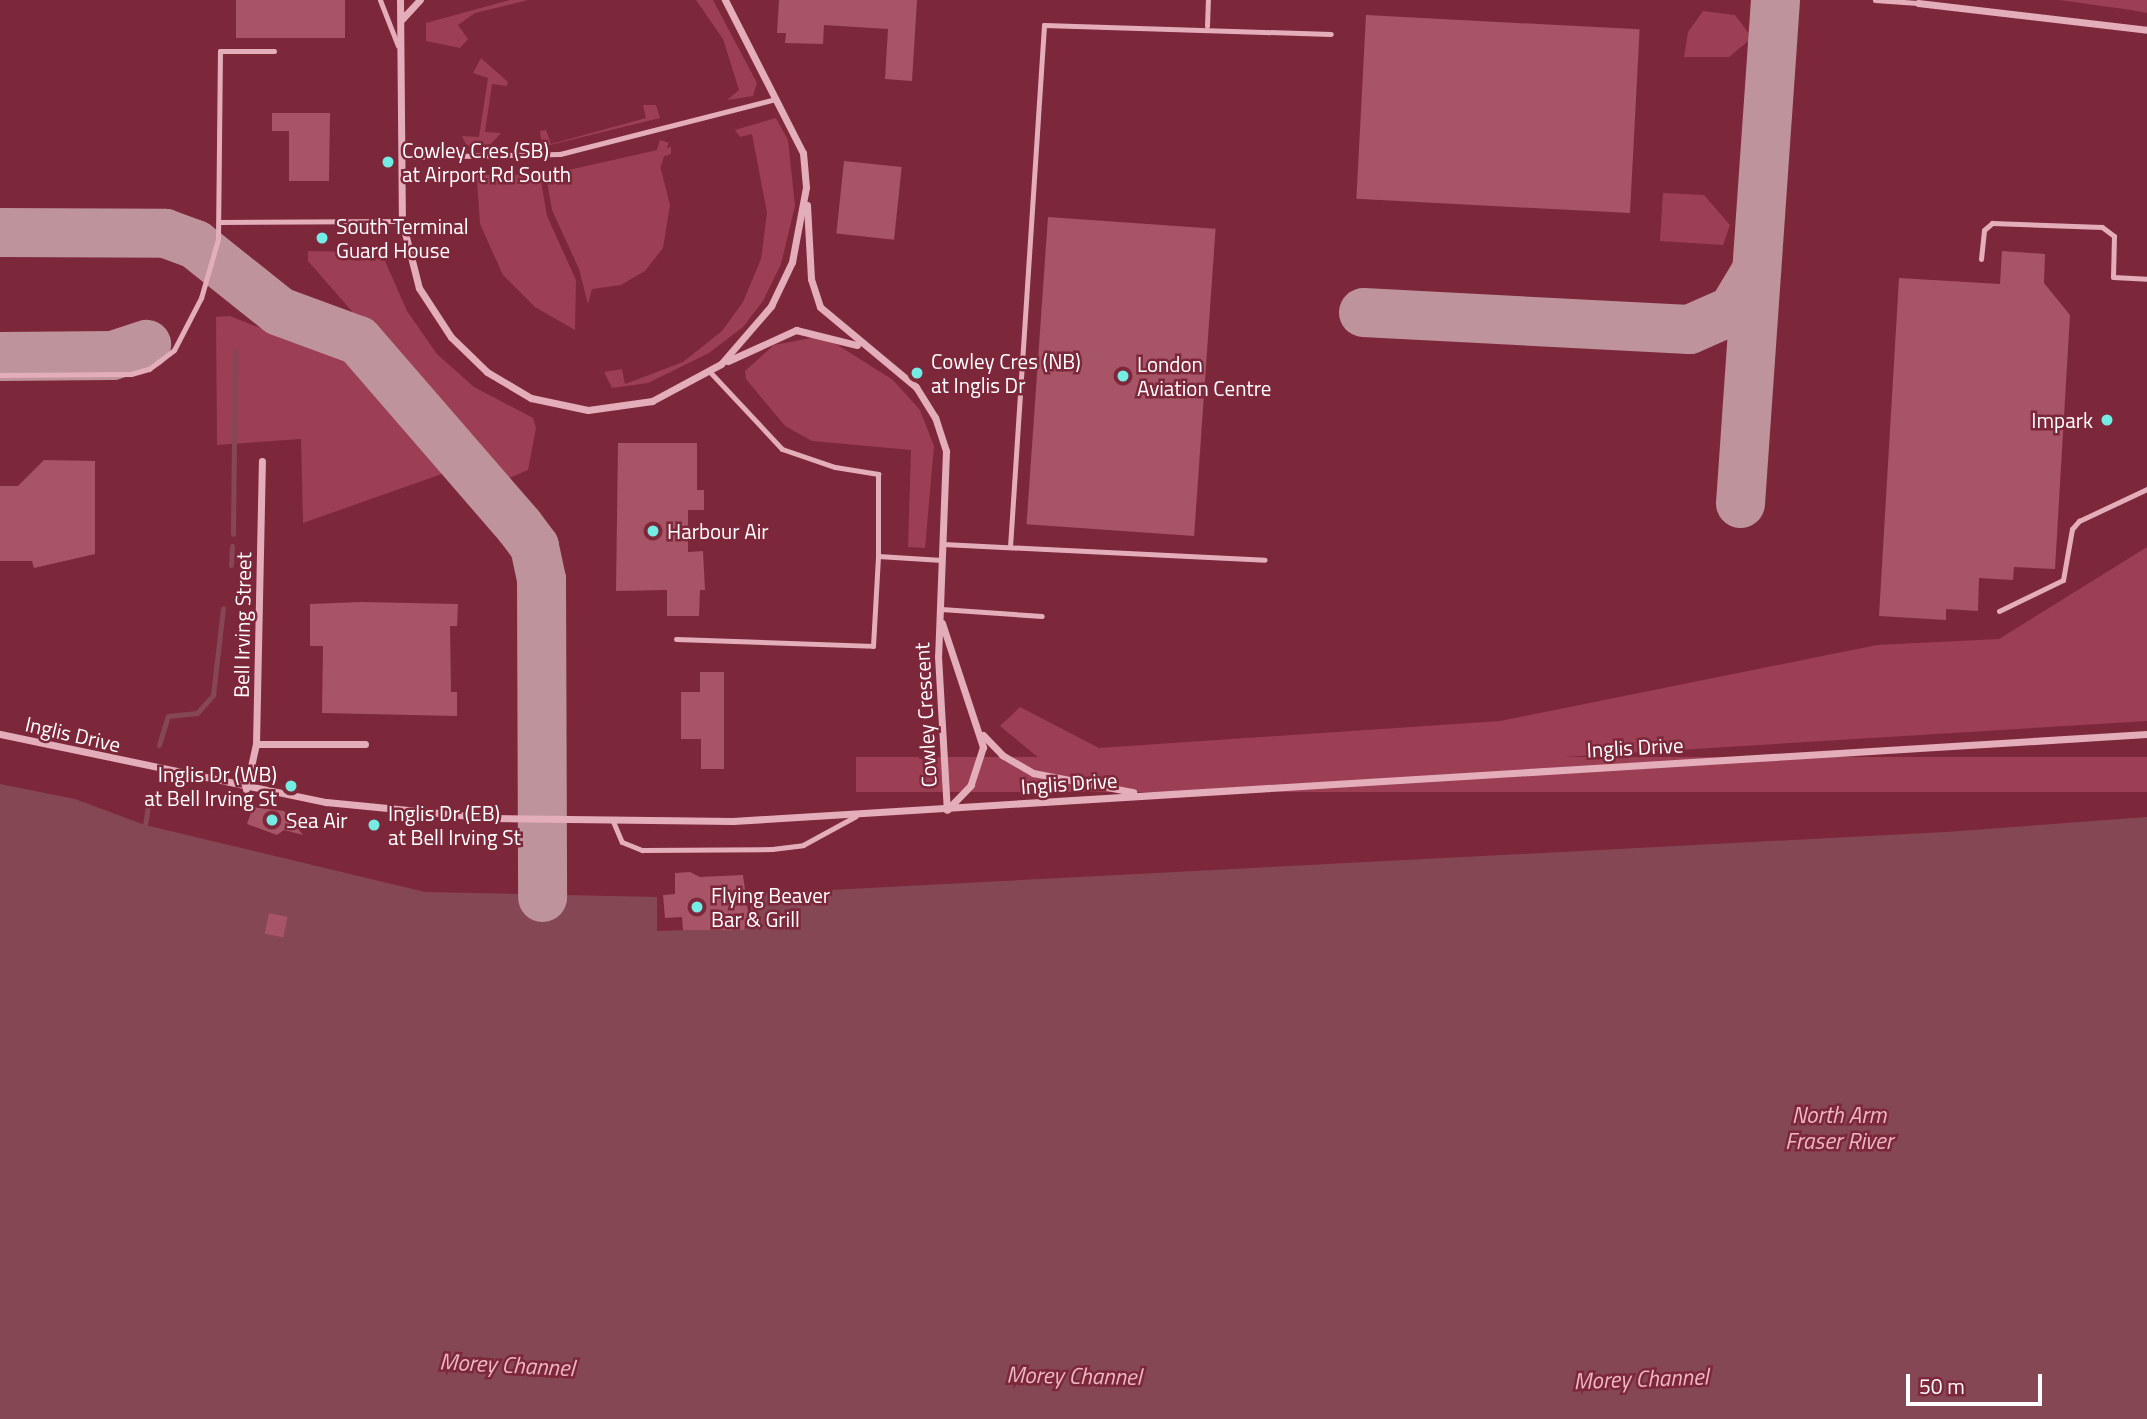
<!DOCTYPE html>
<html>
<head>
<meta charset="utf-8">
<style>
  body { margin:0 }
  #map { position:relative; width:2147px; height:1419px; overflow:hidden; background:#7d273a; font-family:"Titillium Web",sans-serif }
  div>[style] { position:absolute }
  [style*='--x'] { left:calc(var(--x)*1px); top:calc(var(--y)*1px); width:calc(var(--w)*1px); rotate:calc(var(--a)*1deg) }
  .green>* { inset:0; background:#9c3f54; transform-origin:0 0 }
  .water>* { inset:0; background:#864754 }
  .stream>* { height:5px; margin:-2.5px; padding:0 2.5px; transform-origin:2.5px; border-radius:2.5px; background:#864754 }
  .taxiway>* { height:49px; margin:-24.5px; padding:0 24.5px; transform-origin:24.5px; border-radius:24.5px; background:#be939c }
  .building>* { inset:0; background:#a75467; transform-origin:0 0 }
  .service>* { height:5px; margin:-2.5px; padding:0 2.5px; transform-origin:2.5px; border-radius:2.5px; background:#e4adba }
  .minor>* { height:7px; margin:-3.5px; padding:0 3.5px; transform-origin:3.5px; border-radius:3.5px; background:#e4adba }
  .dots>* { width:19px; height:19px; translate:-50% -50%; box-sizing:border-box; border:4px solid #7d273a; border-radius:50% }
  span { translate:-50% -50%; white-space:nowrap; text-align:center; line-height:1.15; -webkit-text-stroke:5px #7d273a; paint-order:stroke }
  .poi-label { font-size:21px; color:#fff }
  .left { translate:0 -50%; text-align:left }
  .right { translate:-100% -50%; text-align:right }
  .street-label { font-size:21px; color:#fff }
  .water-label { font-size:23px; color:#ecb8c4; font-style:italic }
  .scale { position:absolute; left:1906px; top:1374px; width:136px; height:32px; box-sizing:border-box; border:4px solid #fff; border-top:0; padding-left:9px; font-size:21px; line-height:24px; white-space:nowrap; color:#fff; -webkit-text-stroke:5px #7d273a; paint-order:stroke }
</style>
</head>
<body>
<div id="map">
  <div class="green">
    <div style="clip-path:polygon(510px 0,528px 0,475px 13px,458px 25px,468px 39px,460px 48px,426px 41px,426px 23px)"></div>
    <div style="clip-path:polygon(696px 0,713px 0,757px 83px,753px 96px,727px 100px,739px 90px,723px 39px)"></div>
    <div style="clip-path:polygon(2059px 0,2147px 0,2147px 13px,2131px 10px)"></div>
    <div style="clip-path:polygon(1703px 11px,1735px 15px,1752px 38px,1729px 57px,1684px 57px,1688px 32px)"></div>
    <div style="clip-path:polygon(481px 58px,508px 82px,507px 86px,492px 84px,485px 132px,501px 133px,488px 147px,467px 146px,462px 136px,479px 137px,488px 78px,473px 73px)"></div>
    <div style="clip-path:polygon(643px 105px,656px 105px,660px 118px,542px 147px,540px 131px,546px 130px,551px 144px,646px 118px)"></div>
    <div style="clip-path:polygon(776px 118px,788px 140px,795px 206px,781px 264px,763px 301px,743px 327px,709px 353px,648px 383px,612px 388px,604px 372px,622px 369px,625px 384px,683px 362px,722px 331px,743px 302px,761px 259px,767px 213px,752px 134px,740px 137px,735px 130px)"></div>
    <div style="left:660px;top:140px;width:9px;height:118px;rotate:18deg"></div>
    <div style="clip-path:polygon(671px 147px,671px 154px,658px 158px,670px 205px,663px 248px,645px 271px,621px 285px,592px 289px,588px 304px,579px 269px,552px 210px,546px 175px)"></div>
    <div style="clip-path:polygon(462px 175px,540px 175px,547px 216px,576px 280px,575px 330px,535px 307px,503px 275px,480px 224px,477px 180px)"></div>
    <div style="clip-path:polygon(1663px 193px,1704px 195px,1730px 225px,1723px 245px,1660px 241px)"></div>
    <div style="clip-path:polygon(308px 251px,358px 252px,385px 261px,407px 311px,437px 354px,474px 387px,533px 418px,536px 428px,528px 470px,507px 479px,493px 473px,308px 261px)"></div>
    <div style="clip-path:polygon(230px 316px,275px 334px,351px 342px,453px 470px,303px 523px,301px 439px,217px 445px,216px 317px)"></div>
    <div style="clip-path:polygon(816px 337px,836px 344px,893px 380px,920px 410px,934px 446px,925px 548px,908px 547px,911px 450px,812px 441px,785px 426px,746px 379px,745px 371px,774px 345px)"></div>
    <div style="clip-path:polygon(2147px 547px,2147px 721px,1129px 784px,1039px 758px,1000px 726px,1020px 707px,1099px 748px,1500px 721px,1877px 645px,1999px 639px)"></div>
    <div style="left:2147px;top:757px;width:35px;height:1291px;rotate:90deg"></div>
  </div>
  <div class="water">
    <div style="clip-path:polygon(0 784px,75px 799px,145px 825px,425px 892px,657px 897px,657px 931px,751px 928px,751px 894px,1946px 832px,2147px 817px,2147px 1419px,0 1419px)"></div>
  </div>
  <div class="stream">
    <div style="--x:233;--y:534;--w:184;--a:-89.4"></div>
    <div style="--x:231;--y:565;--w:19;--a:-87"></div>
    <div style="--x:159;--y:745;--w:30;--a:-73"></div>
    <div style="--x:168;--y:716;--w:29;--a:-6"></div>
    <div style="--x:197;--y:713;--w:24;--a:-48"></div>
    <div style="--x:213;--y:695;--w:87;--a:-83.4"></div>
    <div style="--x:145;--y:825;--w:18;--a:-81"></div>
  </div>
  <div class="taxiway">
    <div style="--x:0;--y:232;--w:165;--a:0.3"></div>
    <div style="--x:165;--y:233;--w:32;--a:20"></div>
    <div style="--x:195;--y:244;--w:107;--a:38.6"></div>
    <div style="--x:279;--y:311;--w:84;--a:20.2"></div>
    <div style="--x:358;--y:340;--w:246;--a:49.1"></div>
    <div style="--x:519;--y:526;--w:25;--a:53"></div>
    <div style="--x:534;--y:546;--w:34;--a:78"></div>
    <div style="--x:541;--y:579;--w:318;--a:89.8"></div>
    <div style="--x:1363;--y:312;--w:326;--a:3"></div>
    <div style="--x:1689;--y:329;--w:47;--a:-23.8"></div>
    <div style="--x:1732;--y:310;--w:47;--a:-59"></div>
    <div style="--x:0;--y:356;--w:112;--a:-0.5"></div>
    <div style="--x:112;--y:355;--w:36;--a:-18"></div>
    <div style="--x:1740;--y:503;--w:504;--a:-86.02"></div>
  </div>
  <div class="building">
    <div style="left:236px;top:0;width:109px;height:38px"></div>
    <div style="clip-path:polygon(779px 0,917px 0,912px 81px,885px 79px,888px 29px,824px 25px,823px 44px,785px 43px,786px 33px,777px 33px)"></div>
    <div style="left:1366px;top:15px;width:274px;height:184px;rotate:3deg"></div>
    <div style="clip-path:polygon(272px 113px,330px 113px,329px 181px,289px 181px,289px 131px,272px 131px)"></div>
    <div style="left:844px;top:161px;width:58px;height:73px;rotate:6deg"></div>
    <div style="left:1048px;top:217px;width:168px;height:308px;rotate:4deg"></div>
    <div style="clip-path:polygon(2002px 251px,2045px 254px,2044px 283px,2070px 315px,2055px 569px,2014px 567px,2013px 580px,1979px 578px,1978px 611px,1946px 609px,1946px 620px,1879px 616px,1899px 278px,2000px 284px)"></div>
    <div style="clip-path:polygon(618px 443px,697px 443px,697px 490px,704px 490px,704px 510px,688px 510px,688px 552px,703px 551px,705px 590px,700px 590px,699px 616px,667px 616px,667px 590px,616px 591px)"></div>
    <div style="clip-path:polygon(44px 460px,95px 461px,95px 554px,34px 568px,32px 561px,0 561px,0 486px,18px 486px)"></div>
    <div style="clip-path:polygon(361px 602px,458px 604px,457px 626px,450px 626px,451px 692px,457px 692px,457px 716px,322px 713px,323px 646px,310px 646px,310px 604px)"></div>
    <div style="clip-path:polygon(700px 672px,724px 672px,724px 769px,701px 769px,701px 739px,681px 739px,681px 692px,700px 692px)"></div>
    <div style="clip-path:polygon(253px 807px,284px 811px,303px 835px,284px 830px,277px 835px,247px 824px)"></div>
    <div style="clip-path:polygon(690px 872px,700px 877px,743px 875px,748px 912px,744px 930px,683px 930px,682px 917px,665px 918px,663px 895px,675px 894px,675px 873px)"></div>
    <div style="left:269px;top:913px;width:19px;height:21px;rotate:12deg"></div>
  </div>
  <div class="service">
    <div style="--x:380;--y:0;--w:49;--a:68.6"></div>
    <div style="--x:1875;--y:0;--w:43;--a:4"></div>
    <div style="--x:1207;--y:26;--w:26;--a:-88"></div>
    <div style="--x:401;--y:157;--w:159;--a:-1.1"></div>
    <div style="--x:560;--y:154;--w:223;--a:-14.3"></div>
    <div style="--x:219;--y:222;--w:183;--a:-0.3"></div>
    <div style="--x:1981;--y:259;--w:29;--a:-84"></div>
    <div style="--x:1984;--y:230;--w:11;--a:-41"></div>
    <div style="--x:1992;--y:223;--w:110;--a:2.1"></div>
    <div style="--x:2102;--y:227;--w:15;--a:37"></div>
    <div style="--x:2114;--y:236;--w:41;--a:91.4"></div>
    <div style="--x:2113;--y:277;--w:34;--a:3"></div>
    <div style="--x:710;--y:372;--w:105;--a:46.9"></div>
    <div style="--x:782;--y:449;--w:56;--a:18.8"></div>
    <div style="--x:835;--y:467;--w:44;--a:9.2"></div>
    <div style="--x:878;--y:474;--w:82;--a:90"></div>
    <div style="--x:878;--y:556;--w:64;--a:3.6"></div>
    <div style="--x:0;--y:375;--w:131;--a:-0.4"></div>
    <div style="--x:131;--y:374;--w:19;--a:-16"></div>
    <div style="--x:149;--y:369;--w:31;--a:-37"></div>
    <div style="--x:174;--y:350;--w:59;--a:-62.6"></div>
    <div style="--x:201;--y:298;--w:61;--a:-73.9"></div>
    <div style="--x:218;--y:239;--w:188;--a:-89.4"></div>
    <div style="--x:220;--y:51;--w:54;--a:0"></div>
    <div style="--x:943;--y:544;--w:322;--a:2.8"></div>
    <div style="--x:1010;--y:547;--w:523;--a:-86.27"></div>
    <div style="--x:1044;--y:25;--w:287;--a:1.8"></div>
    <div style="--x:941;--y:609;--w:101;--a:4"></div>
    <div style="--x:1999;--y:611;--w:71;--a:-25.8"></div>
    <div style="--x:2063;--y:580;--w:52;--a:-80"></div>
    <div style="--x:2072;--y:529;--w:11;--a:-49"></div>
    <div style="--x:2079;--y:521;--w:75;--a:-25.2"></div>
    <div style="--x:676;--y:639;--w:197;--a:2"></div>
    <div style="--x:873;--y:646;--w:90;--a:-86.8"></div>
    <div style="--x:612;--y:819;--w:25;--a:67"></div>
    <div style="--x:622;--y:842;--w:22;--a:22"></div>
    <div style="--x:642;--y:850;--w:130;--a:-0.4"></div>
    <div style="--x:772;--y:849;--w:31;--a:-7"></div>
    <div style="--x:803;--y:845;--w:60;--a:-28.7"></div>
  </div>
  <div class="minor">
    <div style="--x:400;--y:0;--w:221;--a:89.5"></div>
    <div style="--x:402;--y:221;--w:69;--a:75.8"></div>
    <div style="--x:419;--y:288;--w:59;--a:56.9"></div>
    <div style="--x:451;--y:337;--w:50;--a:44.2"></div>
    <div style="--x:487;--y:372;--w:51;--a:30.6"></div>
    <div style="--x:531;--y:398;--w:58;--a:11.9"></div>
    <div style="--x:588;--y:410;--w:65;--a:-8"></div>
    <div style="--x:652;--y:401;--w:78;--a:-28.2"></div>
    <div style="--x:721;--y:364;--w:77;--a:-49.2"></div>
    <div style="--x:771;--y:306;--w:49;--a:-64.5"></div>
    <div style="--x:792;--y:262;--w:76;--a:-79.4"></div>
    <div style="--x:806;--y:187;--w:34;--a:-95"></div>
    <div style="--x:803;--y:153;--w:172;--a:-117"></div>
    <div style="--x:1918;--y:3;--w:231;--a:6.7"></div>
    <div style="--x:402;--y:19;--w:26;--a:-47"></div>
    <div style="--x:807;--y:205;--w:74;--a:86.9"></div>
    <div style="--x:811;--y:279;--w:29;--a:72"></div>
    <div style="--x:820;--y:307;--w:125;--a:39.8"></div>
    <div style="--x:916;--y:387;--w:36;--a:58"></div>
    <div style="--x:935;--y:417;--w:36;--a:72"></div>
    <div style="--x:946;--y:451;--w:205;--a:92.2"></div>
    <div style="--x:938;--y:656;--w:154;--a:86.7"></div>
    <div style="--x:728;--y:361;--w:75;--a:-24.5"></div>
    <div style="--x:796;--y:330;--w:63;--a:13.8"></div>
    <div style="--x:942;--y:623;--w:131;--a:71.7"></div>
    <div style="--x:983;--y:747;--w:40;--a:108"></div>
    <div style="--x:971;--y:785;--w:33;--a:134"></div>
    <div style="--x:0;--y:734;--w:333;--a:11.8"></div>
    <div style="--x:326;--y:802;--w:165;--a:5.6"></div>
    <div style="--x:490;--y:818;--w:243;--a:0.7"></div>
    <div style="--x:733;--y:821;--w:1417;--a:-3.52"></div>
    <div style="--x:983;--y:735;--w:28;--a:46"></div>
    <div style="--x:1002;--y:755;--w:36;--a:30"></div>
    <div style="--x:1033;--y:773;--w:102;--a:10.8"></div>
    <div style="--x:256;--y:744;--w:109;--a:0"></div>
    <div style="--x:246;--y:789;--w:46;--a:-77.5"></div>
    <div style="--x:256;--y:744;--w:283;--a:-88.8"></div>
  </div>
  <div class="dots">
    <div style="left:388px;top:162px;background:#73ece4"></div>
    <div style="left:322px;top:238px;background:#73ece4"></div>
    <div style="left:917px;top:373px;background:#73ece4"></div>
    <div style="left:1123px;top:376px;background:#73ece4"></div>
    <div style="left:2107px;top:420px;background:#73ece4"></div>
    <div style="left:653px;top:531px;background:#73ece4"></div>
    <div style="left:291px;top:786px;background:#73ece4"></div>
    <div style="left:272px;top:820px;background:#73ece4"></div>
    <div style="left:374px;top:825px;background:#73ece4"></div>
    <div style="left:697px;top:907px;background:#73ece4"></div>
  </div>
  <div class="poi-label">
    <span class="left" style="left:402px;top:162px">Cowley Cres (SB)<br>at Airport Rd South</span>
    <span class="left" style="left:336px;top:238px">South Terminal<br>Guard House</span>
    <span class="left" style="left:931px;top:373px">Cowley Cres (NB)<br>at Inglis Dr</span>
    <span class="left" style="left:1137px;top:376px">London<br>Aviation Centre</span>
    <span class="right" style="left:2093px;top:420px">Impark</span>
    <span class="left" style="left:667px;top:531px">Harbour Air</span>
    <span class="right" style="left:277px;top:786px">Inglis Dr (WB)<br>at Bell Irving St</span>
    <span class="left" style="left:388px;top:825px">Inglis Dr (EB)<br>at Bell Irving St</span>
    <span class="left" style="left:286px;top:820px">Sea Air</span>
    <span class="left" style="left:711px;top:907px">Flying Beaver<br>Bar &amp; Grill</span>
  </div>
  <div class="street-label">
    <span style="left:242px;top:625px;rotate:-89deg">Bell Irving Street</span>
    <span style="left:925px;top:715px;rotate:-93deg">Cowley Crescent</span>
    <span style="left:73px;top:734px;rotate:13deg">Inglis Drive</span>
    <span style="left:1635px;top:747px;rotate:-3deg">Inglis Drive</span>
    <span style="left:1069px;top:783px;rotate:-4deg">Inglis Drive</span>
  </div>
  <div class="water-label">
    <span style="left:1839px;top:1128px">North Arm<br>Fraser River</span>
    <span style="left:507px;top:1365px;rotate:3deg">Morey Channel</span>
    <span style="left:1074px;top:1376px;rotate:1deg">Morey Channel</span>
    <span style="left:1641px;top:1379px;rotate:-2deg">Morey Channel</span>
  </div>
  <div class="scale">50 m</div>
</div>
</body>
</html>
